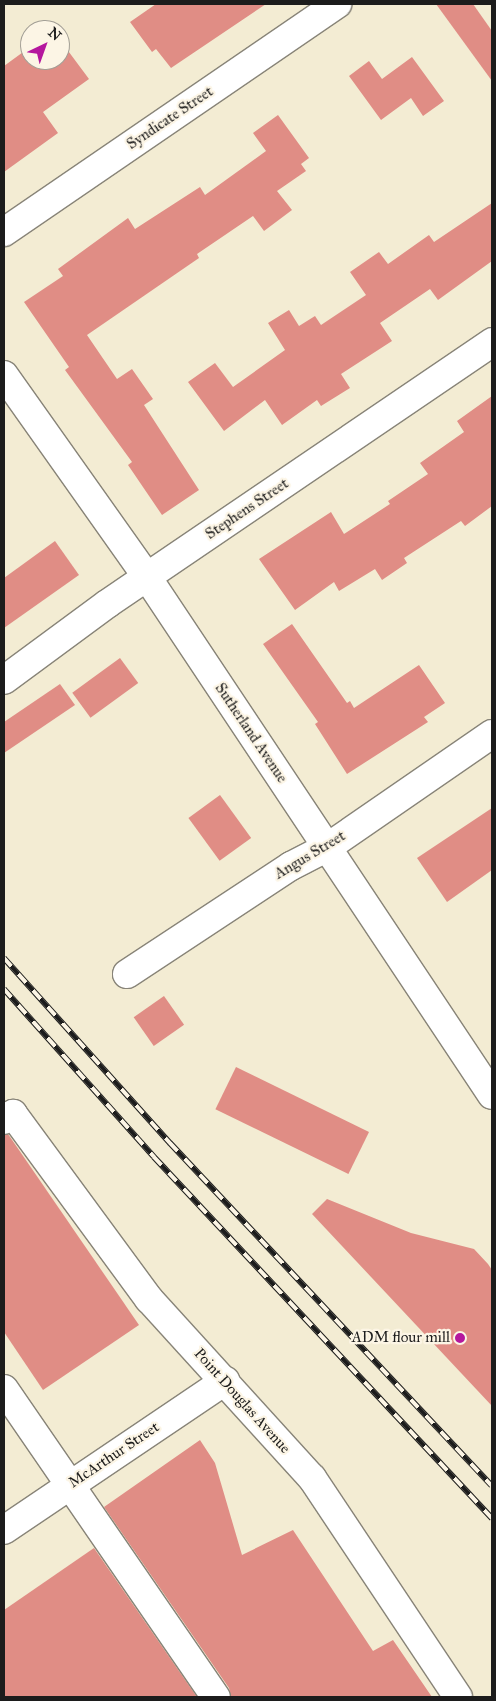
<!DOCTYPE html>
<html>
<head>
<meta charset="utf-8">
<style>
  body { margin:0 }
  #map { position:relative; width:496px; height:1701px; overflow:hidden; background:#f3ecd3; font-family:"IM FELL Great Primer",serif }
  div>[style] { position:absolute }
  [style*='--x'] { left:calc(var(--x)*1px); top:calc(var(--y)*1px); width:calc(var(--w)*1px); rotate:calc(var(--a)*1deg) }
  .building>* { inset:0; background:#e08d85; transform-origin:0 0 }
  .roads { filter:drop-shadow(1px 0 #888478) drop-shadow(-1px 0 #888478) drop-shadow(0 1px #888478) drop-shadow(0 -1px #888478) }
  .minor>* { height:28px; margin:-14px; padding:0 14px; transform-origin:14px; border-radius:14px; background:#fff }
  .rail>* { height:5.5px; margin-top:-2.75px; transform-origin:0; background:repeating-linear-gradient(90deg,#fcf5e5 0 11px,#1c1c1c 0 22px); box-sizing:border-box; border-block:1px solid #1c1c1c }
  .dots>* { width:14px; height:14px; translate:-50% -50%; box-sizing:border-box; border:2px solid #fcf5e5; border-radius:50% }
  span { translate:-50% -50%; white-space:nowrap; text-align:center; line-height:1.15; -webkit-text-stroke:4.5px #fcf5e5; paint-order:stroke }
  .street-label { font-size:15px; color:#1c1c1c }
  .poi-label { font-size:15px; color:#1c1c1c }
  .right { translate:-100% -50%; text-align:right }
  .frame { position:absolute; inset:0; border:5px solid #1c1c1c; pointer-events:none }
  .north { position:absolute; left:20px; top:20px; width:50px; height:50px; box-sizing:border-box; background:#fcf5e5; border:1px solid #a29e95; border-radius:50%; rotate:42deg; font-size:14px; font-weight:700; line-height:20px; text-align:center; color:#1c1c1c }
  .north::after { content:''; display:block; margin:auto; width:18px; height:22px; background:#b5179e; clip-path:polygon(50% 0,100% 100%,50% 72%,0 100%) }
</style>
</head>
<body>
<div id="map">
  <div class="building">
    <div style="clip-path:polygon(156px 4px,266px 4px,171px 68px,156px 49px,152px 52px,130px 22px)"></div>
    <div style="clip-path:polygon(436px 4px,473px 4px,492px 31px,492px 81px)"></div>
    <div style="clip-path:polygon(60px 40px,89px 79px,43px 112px,58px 133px,4px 172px,4px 66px,30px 47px,30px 60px,60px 60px)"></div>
    <div style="clip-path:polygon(412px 57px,444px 101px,423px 116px,411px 98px,381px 120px,349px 76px,369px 61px,382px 79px)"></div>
    <div style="clip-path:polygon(278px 115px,309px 158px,301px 164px,306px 171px,277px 191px,292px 210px,264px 231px,253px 216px,197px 254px,199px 258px,87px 335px,117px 379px,132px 369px,153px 399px,144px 405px,199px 490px,162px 515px,128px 465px,132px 462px,65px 370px,69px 367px,24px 302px,63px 276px,58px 269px,128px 218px,135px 229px,200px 187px,205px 195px,266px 151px,253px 133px)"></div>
    <div style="clip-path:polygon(492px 203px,492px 261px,438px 300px,430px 289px,380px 323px,392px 341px,341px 374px,350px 388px,321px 406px,317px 400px,282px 425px,265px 400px,224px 431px,188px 382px,215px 363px,233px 387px,285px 350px,268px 323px,289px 310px,299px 326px,315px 316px,321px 325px,366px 295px,350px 272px,379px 252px,388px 264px,429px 235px,434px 242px)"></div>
    <div style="clip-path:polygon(492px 396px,492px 506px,465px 526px,461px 521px,404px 558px,407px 563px,382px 580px,375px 569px,339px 591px,334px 582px,295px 610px,259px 559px,331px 512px,344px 534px,390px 504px,388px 501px,428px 474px,420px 463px,464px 432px,457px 421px)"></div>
    <div style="clip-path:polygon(55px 541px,79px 575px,4px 628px,4px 578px)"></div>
    <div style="clip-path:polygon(292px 624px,347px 703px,350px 701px,354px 708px,419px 665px,445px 703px,424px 717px,428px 722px,347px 774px,315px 724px,318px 722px,263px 644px)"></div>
    <div style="left:120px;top:658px;width:31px;height:59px;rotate:54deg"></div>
    <div style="clip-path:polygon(60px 684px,75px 705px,4px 753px,4px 722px)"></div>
    <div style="left:220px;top:795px;width:53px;height:39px;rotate:54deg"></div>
    <div style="clip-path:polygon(492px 808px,492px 870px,447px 902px,417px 858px)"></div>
    <div style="left:164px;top:996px;width:35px;height:37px;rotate:55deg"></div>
    <div style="left:236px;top:1067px;width:148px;height:47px;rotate:26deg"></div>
    <div style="clip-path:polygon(8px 1134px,139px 1325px,43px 1390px,4px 1332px,4px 1135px)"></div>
    <div style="clip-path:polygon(327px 1199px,411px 1233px,474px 1249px,488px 1264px,492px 1270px,492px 1406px,312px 1214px)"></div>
    <div style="clip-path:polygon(200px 1440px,215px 1463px,242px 1555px,293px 1530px,373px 1651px,393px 1640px,432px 1697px,231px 1697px,229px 1688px,104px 1507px)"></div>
    <div style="clip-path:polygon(94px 1548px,197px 1697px,4px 1697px,4px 1610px)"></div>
  </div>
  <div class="roads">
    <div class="minor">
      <div style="--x:4;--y:232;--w:404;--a:-34.4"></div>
      <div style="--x:4;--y:375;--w:247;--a:54.7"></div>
      <div style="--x:147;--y:577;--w:622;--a:56.34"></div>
      <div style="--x:4;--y:680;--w:128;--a:-36.4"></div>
      <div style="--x:107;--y:604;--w:466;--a:-34.2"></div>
      <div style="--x:127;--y:974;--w:196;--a:-33.4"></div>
      <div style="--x:291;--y:866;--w:42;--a:-27.2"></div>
      <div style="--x:328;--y:847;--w:199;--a:-34.6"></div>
      <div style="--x:4;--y:1120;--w:11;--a:-34"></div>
      <div style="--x:13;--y:1114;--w:230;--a:53.7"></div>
      <div style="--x:149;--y:1299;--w:242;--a:47.7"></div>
      <div style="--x:312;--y:1478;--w:263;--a:56.3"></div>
      <div style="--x:4;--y:1389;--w:374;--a:55.5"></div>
      <div style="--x:4;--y:1530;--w:267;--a:-34"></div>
    </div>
  </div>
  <div class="rail">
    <div style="--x:4;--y:958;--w:249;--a:48.1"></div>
    <div style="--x:170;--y:1143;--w:470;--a:46.8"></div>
    <div style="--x:4;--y:989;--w:225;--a:48.2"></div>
    <div style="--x:154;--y:1157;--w:495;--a:46.9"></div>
  </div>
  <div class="dots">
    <div style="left:460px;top:1338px;background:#b5179e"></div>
  </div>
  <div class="street-label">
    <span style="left:170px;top:118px;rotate:-34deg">Syndicate Street</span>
    <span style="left:247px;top:509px;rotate:-34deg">Stephens Street</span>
    <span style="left:251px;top:733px;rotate:56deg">Sutherland Avenue</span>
    <span style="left:310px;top:855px;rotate:-31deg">Angus Street</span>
    <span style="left:242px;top:1401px;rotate:48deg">Point Douglas Avenue</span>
    <span style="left:114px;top:1455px;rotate:-34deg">McArthur Street</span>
  </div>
  <div class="poi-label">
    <span class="right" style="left:450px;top:1338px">ADM flour mill</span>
  </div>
  <div class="frame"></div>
  <div class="north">N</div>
</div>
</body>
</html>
